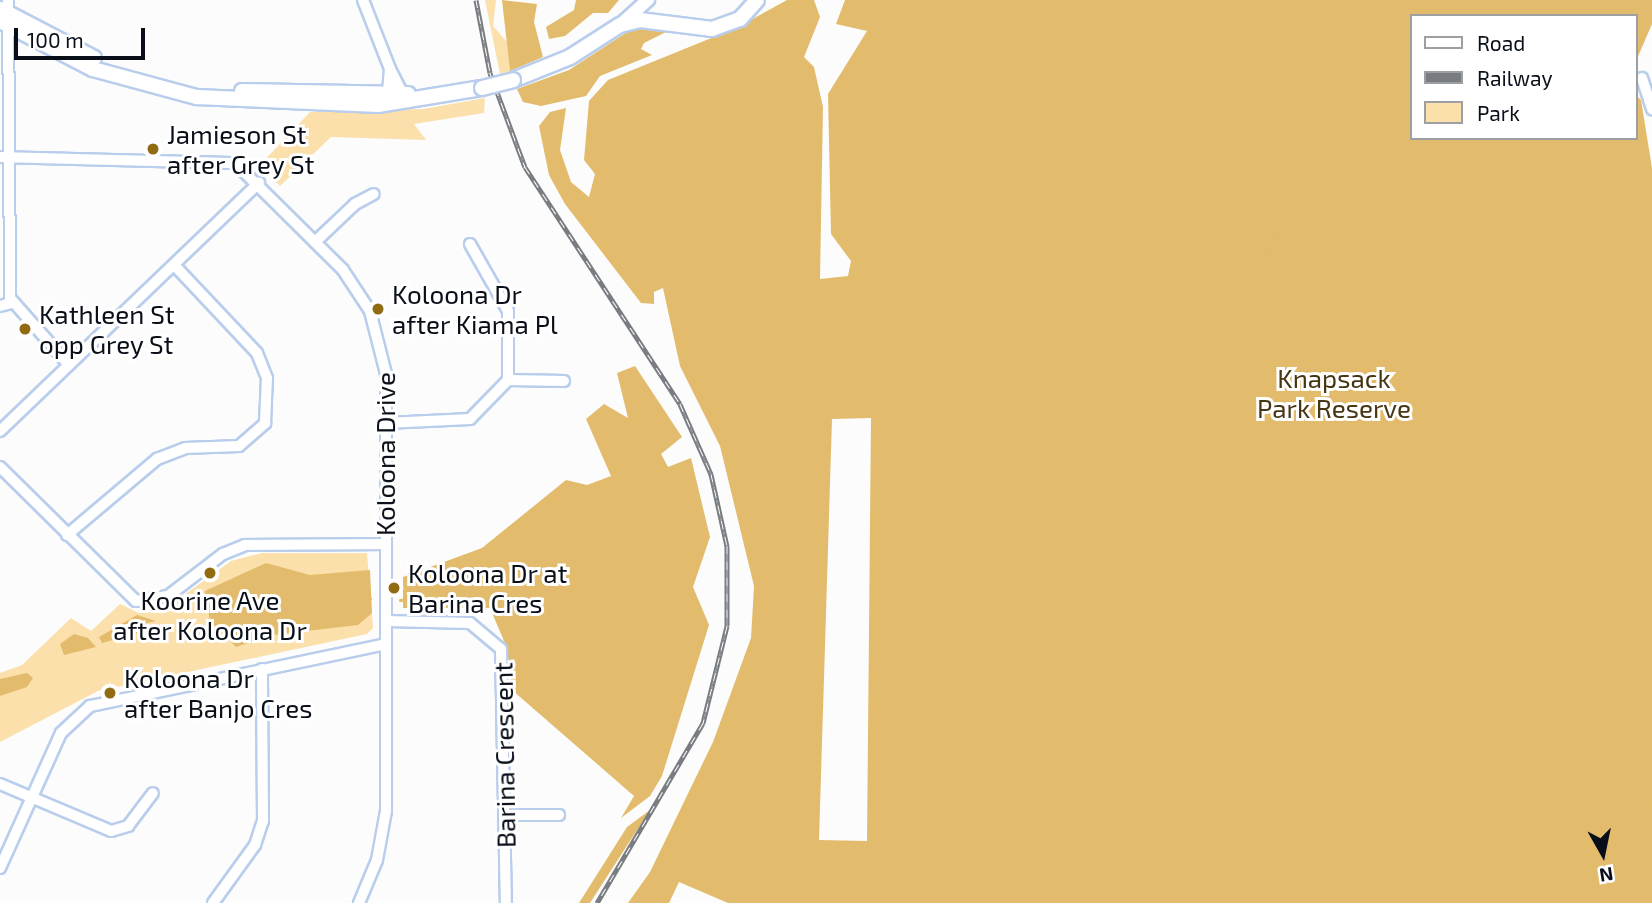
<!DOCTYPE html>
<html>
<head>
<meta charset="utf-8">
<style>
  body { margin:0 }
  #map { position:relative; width:1652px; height:903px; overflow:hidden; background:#fbfcfb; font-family:"Exo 2",sans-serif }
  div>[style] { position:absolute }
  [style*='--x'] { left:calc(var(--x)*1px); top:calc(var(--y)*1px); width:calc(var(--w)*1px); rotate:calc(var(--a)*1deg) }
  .green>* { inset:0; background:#fbe0ab }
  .forest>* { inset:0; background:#e3bb6d }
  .stream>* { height:2.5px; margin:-1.25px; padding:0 1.25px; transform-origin:1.25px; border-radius:1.25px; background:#e2bb6c }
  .roads { filter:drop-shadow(2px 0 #b9cdec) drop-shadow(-2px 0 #b9cdec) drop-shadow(0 2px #b9cdec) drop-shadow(0 -2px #b9cdec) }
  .minor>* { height:10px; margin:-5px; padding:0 5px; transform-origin:5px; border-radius:5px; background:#fff }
  .tertiary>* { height:12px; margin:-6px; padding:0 6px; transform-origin:6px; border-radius:6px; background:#fff }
  .secondary>* { height:14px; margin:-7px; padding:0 7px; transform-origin:7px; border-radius:7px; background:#fff }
  .rail>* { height:5px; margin-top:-2.5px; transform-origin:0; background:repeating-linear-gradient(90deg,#fff 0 8px,#797d82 0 16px); box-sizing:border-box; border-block:2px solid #797d82 }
  .bridges { filter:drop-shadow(2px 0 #b9cdec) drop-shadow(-2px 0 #b9cdec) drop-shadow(0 2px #b9cdec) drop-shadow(0 -2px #b9cdec) }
  .secondary-bridge>* { height:14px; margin:-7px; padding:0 7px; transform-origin:7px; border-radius:7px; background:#fff }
  .dots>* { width:19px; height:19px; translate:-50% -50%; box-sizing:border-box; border:4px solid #fff; border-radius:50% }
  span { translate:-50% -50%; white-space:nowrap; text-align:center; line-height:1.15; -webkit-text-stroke:6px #fff; paint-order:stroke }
  .poi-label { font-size:26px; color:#090f19 }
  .left { translate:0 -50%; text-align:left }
  .park-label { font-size:26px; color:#463613 }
  .street-label { font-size:26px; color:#090f19 }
  .legend { position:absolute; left:1410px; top:14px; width:228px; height:126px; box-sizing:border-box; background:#fff; border:2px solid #9d9fa3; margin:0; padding:9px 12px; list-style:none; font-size:21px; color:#090f19 }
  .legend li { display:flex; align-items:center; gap:14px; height:35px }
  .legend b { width:35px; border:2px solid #9d9fa3 }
  .north { position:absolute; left:1568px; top:819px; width:70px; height:70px; -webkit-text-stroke:5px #fff; paint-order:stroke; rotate:171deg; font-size:19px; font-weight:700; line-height:28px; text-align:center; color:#090f19 }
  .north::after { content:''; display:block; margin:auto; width:24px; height:32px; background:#090f19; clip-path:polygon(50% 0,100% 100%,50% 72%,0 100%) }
  .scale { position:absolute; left:14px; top:28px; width:131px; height:32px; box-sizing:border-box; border:4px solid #090f19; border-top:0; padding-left:9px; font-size:21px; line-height:24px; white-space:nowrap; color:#090f19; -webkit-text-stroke:5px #fff; paint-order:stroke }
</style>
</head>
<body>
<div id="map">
  <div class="green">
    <div style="clip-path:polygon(485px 0,496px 0,493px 26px,507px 42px,510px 71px,500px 74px)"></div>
    <div style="clip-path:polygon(485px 98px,484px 113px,414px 124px,426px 140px,331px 137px,280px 186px,260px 165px,310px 112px,423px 109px)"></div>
    <div style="clip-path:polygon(262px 553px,367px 553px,373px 628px,367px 634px,98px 691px,0 742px,0 673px,22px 665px,71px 618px,91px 631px,120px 604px,139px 613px,162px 611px,231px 561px)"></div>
  </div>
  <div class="forest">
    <div style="clip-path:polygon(502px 0,537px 4px,534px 22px,543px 57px,510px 71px)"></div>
    <div style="clip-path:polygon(576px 0,619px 0,608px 13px,593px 13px,565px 36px,549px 39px,546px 27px,574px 10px)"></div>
    <div style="clip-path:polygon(evenodd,787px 0,814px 0,820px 17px,804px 57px,814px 67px,823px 107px,820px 279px,848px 276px,851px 261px,831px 234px,828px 94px,867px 31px,836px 24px,845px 0,1652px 0,1652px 24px,1636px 61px,1636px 16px,1412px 16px,1412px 138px,1636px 138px,1636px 95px,1641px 100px,1652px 168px,1652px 903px,728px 903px,679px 882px,669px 903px,628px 903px,650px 872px,713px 742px,751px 638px,754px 586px,720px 446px,680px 366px,663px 288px,654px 292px,654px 304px,641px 303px,565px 204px,549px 175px,539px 126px,550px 112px,566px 108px,560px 150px,571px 182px,589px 197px,595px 174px,584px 160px,589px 101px,608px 80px,736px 28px,787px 0,871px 418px,867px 841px,819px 840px,832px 419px,871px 418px)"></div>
    <div style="clip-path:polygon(638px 25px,668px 31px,644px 43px,641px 49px,652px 55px,600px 76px,586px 96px,541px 106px,523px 102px,517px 89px,569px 70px)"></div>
    <div style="clip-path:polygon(635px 366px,682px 437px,661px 454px,668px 467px,691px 458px,710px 537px,693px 587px,709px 625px,662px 776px,650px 796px,621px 818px,634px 796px,512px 690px,507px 648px,490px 608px,403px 608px,403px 577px,482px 548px,566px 480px,587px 485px,611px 476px,586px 419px,604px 404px,628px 418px,617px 373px)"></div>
    <div style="clip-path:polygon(266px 563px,310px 575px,370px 570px,372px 613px,358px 625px,272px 635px,236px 647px,210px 621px,205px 591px)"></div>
    <div style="clip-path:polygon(137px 615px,156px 621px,134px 626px,138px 630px,164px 626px,102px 643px,99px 637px)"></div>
    <div style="clip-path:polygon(74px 634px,88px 638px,96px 647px,64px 655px,60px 644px)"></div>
    <div style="clip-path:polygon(27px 673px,33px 678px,27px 687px,0 696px,0 679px)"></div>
    <div style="clip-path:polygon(650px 810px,590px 903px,579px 903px,627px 827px)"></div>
  </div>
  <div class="stream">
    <div style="--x:899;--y:320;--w:175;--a:-4.9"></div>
    <div style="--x:1073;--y:305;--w:23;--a:23"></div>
    <div style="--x:1094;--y:314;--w:100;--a:38.1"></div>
    <div style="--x:1173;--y:376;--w:35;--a:-7"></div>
    <div style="--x:1208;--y:372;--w:24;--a:42"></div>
    <div style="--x:1226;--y:388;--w:68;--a:60"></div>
    <div style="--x:1260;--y:447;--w:182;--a:63.2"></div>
    <div style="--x:1342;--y:609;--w:148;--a:80.3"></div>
    <div style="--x:1367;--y:755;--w:42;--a:35.2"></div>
    <div style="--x:1401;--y:779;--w:64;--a:10.8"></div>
    <div style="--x:1464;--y:791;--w:155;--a:-4.8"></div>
    <div style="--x:1618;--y:778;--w:40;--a:32"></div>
    <div style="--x:1208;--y:372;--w:57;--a:-69.3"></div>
    <div style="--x:1228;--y:319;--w:142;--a:-60"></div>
    <div style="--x:1299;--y:196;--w:85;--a:-65.6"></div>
    <div style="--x:735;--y:408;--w:73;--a:-37.8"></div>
    <div style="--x:793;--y:363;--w:90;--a:-16.8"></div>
    <div style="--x:879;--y:337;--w:26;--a:-40"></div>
    <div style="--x:899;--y:320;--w:64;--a:-92.7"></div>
    <div style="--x:896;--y:256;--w:90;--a:-114.9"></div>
    <div style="--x:858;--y:174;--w:133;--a:-69.2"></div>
    <div style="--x:905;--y:50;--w:50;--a:-94.6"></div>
    <div style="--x:400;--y:600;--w:37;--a:-6"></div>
    <div style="--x:437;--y:596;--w:259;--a:-31.1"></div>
    <div style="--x:243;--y:622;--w:129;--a:-10.3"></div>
  </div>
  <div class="roads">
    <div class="minor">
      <div style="--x:8;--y:0;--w:298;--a:89.6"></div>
      <div style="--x:10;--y:298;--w:89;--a:48.6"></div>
      <div style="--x:363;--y:0;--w:74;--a:68.6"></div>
      <div style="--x:390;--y:69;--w:25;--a:95"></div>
      <div style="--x:390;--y:69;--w:34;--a:63"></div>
      <div style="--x:1642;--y:78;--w:33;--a:72"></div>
      <div style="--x:0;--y:157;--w:235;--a:1.5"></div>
      <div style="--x:235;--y:163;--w:152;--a:44.7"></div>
      <div style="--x:343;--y:270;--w:49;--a:56.6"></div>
      <div style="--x:370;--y:311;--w:65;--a:75.7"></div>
      <div style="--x:386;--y:374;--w:437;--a:90"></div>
      <div style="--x:386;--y:811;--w:50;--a:100.4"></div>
      <div style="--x:377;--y:860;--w:47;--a:112.7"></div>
      <div style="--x:315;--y:242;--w:55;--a:-43.5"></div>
      <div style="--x:355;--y:204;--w:21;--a:-28"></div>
      <div style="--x:0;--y:306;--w:11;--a:-15"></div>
      <div style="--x:508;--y:380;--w:56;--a:1"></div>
      <div style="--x:386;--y:423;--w:84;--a:-2.7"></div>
      <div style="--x:470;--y:419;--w:54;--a:-45.7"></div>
      <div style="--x:508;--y:380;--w:69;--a:-90"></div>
      <div style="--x:508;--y:311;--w:77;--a:-119.6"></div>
      <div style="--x:0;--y:431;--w:359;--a:-43.8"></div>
      <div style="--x:0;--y:467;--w:191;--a:44.6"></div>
      <div style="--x:136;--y:601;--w:32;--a:-9"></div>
      <div style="--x:168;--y:596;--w:69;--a:-37.4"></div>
      <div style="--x:223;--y:554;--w:24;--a:-22"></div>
      <div style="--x:245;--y:545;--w:141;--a:-0.4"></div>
      <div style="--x:67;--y:535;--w:118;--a:-40.2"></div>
      <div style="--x:157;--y:459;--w:30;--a:-21"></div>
      <div style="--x:185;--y:448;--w:54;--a:-2.1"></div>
      <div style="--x:239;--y:446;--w:35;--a:-41"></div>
      <div style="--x:265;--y:423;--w:45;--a:-87.5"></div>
      <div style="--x:267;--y:378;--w:27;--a:-112"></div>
      <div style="--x:257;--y:353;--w:121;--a:-133.3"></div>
      <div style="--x:386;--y:621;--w:84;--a:1.4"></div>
      <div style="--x:470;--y:623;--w:40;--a:40"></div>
      <div style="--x:501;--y:649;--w:254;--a:88.9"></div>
      <div style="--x:0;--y:784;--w:121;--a:22.9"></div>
      <div style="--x:111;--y:831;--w:18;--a:-16"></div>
      <div style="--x:128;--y:826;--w:41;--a:-52.9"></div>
      <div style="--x:506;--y:815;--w:53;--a:0"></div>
      <div style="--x:0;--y:868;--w:148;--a:-65.7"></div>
      <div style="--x:61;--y:733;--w:40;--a:-43"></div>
      <div style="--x:90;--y:706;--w:302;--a:-11.8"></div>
      <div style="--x:213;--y:903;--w:72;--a:-54.1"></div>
      <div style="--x:255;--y:845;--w:25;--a:-72"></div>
      <div style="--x:263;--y:821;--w:152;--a:-90.4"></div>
    </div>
    <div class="tertiary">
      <div style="--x:620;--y:25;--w:38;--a:-42"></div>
    </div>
    <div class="secondary">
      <div style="--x:0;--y:9;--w:106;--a:27.5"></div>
      <div style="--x:0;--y:21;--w:105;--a:27.3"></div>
      <div style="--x:93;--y:69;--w:108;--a:15.1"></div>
      <div style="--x:197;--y:97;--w:181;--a:2.5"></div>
      <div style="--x:378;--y:105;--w:105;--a:-9.3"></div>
      <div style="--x:513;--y:80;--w:61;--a:-22"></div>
      <div style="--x:570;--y:57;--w:59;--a:-32.6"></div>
      <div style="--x:620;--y:25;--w:21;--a:-14"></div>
      <div style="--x:640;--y:20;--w:73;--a:7.1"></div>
      <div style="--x:712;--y:29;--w:30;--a:-20"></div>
      <div style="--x:740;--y:19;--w:25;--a:-48"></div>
      <div style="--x:242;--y:91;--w:166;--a:1"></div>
    </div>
  </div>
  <div class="rail">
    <div style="--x:476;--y:0;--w:74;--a:79.1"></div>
    <div style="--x:490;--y:73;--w:100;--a:69.6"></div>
    <div style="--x:525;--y:167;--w:283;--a:56.8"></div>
    <div style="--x:680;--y:404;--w:77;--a:66.1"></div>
    <div style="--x:711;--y:474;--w:74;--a:77.5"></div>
    <div style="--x:727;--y:546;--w:80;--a:90"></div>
    <div style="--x:727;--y:626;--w:100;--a:103.9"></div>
    <div style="--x:703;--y:723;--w:209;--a:120.5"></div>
  </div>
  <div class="bridges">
    <div class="secondary-bridge">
      <div style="--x:482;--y:88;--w:32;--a:-14"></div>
    </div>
  </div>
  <div class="dots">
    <div style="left:153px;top:149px;background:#906b11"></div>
    <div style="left:378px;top:309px;background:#906b11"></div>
    <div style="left:25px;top:329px;background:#906b11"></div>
    <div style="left:210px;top:573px;background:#906b11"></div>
    <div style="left:394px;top:588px;background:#906b11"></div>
    <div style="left:110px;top:693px;background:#906b11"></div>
  </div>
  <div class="poi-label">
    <span class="left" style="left:167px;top:149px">Jamieson St<br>after Grey St</span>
    <span class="left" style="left:392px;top:309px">Koloona Dr<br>after Kiama Pl</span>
    <span class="left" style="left:39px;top:329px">Kathleen St<br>opp Grey St</span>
    <span class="left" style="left:408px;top:588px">Koloona Dr at<br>Barina Cres</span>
    <span style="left:210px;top:615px">Koorine Ave<br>after Koloona Dr</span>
    <span class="left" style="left:124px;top:693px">Koloona Dr<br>after Banjo Cres</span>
  </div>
  <div class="park-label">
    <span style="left:1334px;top:393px">Knapsack<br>Park Reserve</span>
  </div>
  <div class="street-label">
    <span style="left:385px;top:454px;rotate:-90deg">Koloona Drive</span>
    <span style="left:504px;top:755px;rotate:-91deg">Barina Crescent</span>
  </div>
  <ul class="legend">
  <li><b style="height:9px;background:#fff"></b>Road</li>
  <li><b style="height:9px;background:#797d82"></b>Railway</li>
  <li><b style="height:19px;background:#fbe0ab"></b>Park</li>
  </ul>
  <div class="north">N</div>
  <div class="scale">100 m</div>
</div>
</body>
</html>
